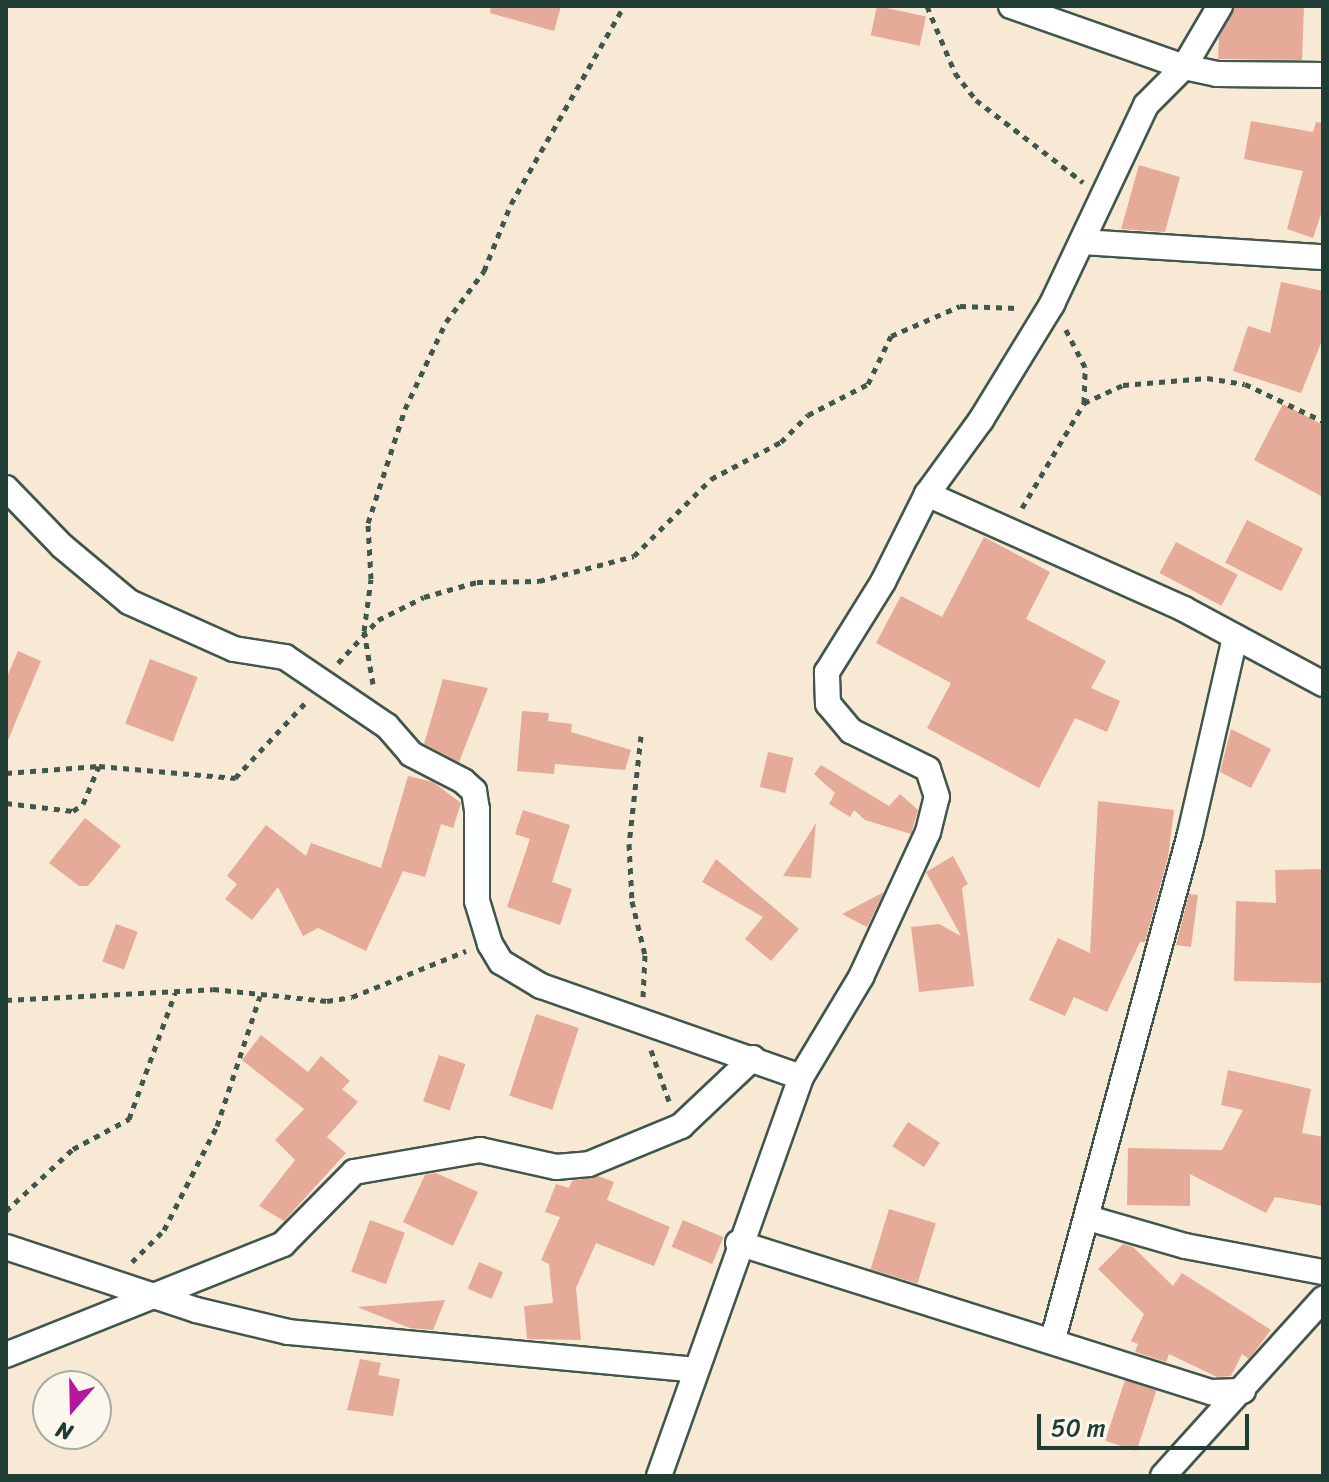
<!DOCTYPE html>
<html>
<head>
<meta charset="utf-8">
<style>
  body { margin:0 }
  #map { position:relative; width:1329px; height:1482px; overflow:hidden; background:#f7e9d4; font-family:Sriracha,sans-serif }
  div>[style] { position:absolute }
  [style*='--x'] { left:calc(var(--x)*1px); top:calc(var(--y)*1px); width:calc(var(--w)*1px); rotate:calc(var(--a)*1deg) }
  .building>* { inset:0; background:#e6aa99; transform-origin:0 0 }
  .path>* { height:5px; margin-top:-2.5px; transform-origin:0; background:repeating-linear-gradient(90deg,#3f574c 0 6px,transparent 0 12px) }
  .roads { filter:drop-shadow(2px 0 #3f574c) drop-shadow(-2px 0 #3f574c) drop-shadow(0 2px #3f574c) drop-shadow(0 -2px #3f574c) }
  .street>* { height:24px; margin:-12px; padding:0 12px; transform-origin:12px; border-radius:12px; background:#fff }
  span { translate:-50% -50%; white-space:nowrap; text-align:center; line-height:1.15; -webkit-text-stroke:6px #fbf7ec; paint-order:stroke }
  .frame { position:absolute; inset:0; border:8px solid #1f3d34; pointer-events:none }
  .north { position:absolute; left:32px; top:1370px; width:80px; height:80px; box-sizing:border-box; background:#fbf7ec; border:2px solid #a3ada2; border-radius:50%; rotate:200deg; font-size:22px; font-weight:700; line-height:32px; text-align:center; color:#1f3d34 }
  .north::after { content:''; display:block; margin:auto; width:28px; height:36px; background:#b5179e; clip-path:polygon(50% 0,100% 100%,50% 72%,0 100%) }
  .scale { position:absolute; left:1037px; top:1414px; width:212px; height:36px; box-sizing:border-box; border:4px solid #1f3d34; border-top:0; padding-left:10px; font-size:24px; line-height:28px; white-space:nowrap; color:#1f3d34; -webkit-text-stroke:6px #fbf7ec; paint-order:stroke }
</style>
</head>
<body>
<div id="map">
  <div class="building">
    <div style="clip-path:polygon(491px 6px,561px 6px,554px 31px,490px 13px)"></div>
    <div style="left:877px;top:6px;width:50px;height:30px;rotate:12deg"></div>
    <div style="clip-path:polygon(1235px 6px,1304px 6px,1302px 60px,1218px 59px,1219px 37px)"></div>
    <div style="clip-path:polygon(1251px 121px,1313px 132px,1316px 122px,1323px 123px,1323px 208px,1313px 238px,1287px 229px,1303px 171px,1244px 159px)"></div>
    <div style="clip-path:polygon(1139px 165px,1180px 177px,1165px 232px,1121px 229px)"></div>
    <div style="clip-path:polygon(1281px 282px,1323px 291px,1323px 338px,1301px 393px,1233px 371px,1248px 326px,1270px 333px)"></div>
    <div style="clip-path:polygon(1283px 404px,1323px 425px,1323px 497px,1254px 460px)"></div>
    <div style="left:1247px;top:520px;width:63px;height:48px;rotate:27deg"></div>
    <div style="clip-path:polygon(984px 537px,1050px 572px,1026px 619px,1106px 661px,1091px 688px,1120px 701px,1107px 732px,1075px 718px,1039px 788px,927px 728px,951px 683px,876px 643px,901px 596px,942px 617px)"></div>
    <div style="left:1176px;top:542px;width:70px;height:35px;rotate:28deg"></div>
    <div style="clip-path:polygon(18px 651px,41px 661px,6px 745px,6px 679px)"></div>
    <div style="left:150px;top:659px;width:51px;height:69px;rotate:21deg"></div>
    <div style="clip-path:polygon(443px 679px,488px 688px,459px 762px,424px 744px)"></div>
    <div style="clip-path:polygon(522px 711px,549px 713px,548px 721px,572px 724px,571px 732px,631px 750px,625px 770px,555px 764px,554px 774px,517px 771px)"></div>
    <div style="clip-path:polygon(1231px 729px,1271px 749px,1251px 788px,1220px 772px)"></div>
    <div style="left:768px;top:752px;width:26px;height:36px;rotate:13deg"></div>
    <div style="clip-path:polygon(821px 765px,889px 806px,900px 794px,918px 810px,911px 834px,865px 820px,854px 810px,850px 817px,829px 804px,835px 793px,814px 774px)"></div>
    <div style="clip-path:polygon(408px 776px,433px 782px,461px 803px,453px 828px,441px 824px,425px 877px,403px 871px,366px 951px,318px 928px,303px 936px,278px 887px,252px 920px,225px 899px,237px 884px,227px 876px,266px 825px,306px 856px,311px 843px,381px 868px)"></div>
    <div style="clip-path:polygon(1098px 801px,1174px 810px,1168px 857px,1145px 942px,1140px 942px,1107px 1012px,1074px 997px,1065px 1016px,1029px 1000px,1058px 938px,1090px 953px)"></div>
    <div style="clip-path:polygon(523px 810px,570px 825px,552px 882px,572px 889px,560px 925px,507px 907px,530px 839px,515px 834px)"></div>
    <div style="clip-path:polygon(85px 818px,121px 846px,88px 886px,79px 886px,49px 863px)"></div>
    <div style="clip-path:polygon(816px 823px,811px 878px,783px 876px)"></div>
    <div style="clip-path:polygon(953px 856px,968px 884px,962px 888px,974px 986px,919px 992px,911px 927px,939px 924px,961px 936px,926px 872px)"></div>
    <div style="clip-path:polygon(716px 859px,799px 929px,771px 961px,745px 939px,763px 917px,702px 882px)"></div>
    <div style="clip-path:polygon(1323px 869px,1323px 983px,1234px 981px,1236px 901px,1276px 903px,1275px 870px)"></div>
    <div style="clip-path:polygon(884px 892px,867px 927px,842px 914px)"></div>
    <div style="clip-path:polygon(1189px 894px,1198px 895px,1191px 947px,1176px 945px)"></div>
    <div style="left:116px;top:924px;width:23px;height:40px;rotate:20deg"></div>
    <div style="left:536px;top:1014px;width:45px;height:86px;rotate:18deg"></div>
    <div style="clip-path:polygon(261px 1035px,308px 1072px,321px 1056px,350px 1081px,342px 1089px,358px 1102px,327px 1137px,346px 1153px,284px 1221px,259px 1206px,295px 1160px,275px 1140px,304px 1109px,242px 1060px)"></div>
    <div style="left:439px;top:1055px;width:28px;height:49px;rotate:19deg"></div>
    <div style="clip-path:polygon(1228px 1070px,1311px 1089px,1302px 1133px,1323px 1137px,1323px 1206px,1275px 1197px,1266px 1213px,1190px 1174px,1190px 1206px,1127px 1205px,1128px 1148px,1222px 1150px,1243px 1110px,1221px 1105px)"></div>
    <div style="left:908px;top:1122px;width:38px;height:29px;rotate:33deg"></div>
    <div style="clip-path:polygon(436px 1173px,478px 1192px,453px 1246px,403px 1222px,425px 1175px)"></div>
    <div style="clip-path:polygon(598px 1176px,614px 1182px,607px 1200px,670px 1227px,654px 1266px,596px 1243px,576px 1288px,581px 1340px,527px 1339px,524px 1306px,553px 1303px,549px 1264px,541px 1260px,560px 1217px,545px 1212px,556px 1184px,569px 1188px,572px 1181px)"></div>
    <div style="left:889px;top:1209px;width:49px;height:63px;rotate:17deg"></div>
    <div style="left:370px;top:1220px;width:37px;height:55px;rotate:20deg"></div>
    <div style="left:683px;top:1220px;width:44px;height:29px;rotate:23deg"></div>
    <div style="clip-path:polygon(1123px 1244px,1133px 1247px,1173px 1286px,1182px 1273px,1271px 1330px,1249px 1359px,1242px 1354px,1231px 1376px,1217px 1377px,1169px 1354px,1166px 1362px,1135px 1352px,1138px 1344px,1131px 1341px,1144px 1314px,1098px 1269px)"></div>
    <div style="left:479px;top:1262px;width:26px;height:29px;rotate:23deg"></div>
    <div style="clip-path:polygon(445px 1300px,433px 1330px,410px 1328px,357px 1307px)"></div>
    <div style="clip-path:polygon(360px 1359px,381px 1363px,378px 1375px,400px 1379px,393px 1416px,347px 1410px)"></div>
    <div style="left:1125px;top:1380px;width:33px;height:64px;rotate:18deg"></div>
  </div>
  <div class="path">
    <div style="--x:927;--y:6;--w:73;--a:67.3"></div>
    <div style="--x:955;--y:73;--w:34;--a:52"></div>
    <div style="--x:976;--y:100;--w:135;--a:37.5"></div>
    <div style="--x:1084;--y:403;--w:43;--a:-24.8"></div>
    <div style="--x:1123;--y:385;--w:84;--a:-4.8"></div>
    <div style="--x:1207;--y:378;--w:38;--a:9"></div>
    <div style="--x:1245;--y:384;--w:86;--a:25.4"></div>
    <div style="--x:1022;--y:508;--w:122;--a:-59.4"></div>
    <div style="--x:1084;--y:403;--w:36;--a:-88"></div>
    <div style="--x:1085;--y:367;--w:44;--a:-117.1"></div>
    <div style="--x:338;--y:663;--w:59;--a:-47.1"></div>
    <div style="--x:378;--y:620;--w:51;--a:-26.6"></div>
    <div style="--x:424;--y:597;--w:55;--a:-15.8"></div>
    <div style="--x:477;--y:582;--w:62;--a:-0.9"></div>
    <div style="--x:539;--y:581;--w:98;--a:-14.7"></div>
    <div style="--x:634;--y:556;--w:109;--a:-45"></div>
    <div style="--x:711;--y:479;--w:79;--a:-27.9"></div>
    <div style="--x:781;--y:442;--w:38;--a:-45"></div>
    <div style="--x:808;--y:415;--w:68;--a:-27.3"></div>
    <div style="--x:868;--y:384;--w:53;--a:-64.4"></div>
    <div style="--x:891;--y:336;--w:75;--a:-23.5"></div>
    <div style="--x:960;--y:306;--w:59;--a:1.9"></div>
    <div style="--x:373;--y:684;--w:54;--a:-99.6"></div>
    <div style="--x:364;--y:631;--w:52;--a:-82.3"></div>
    <div style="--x:371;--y:579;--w:56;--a:-93.1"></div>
    <div style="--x:368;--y:523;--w:120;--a:-72"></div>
    <div style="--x:405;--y:409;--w:96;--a:-64.8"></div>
    <div style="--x:446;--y:322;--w:64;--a:-53.3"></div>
    <div style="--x:484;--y:271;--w:72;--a:-68.1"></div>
    <div style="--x:511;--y:204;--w:228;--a:-60.3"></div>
    <div style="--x:641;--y:736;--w:109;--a:96.3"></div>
    <div style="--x:629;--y:844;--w:57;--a:87"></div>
    <div style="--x:632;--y:901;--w:56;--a:76.5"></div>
    <div style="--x:645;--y:955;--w:42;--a:92.7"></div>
    <div style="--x:6;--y:773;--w:93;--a:-4.3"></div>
    <div style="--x:99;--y:766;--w:137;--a:5"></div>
    <div style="--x:235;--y:778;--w:104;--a:-46.9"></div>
    <div style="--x:6;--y:803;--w:67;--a:6.8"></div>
    <div style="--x:73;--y:811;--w:12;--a:-35"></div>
    <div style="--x:83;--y:804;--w:41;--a:-67.2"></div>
    <div style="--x:6;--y:1000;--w:207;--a:-3"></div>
    <div style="--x:213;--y:989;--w:115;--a:6"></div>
    <div style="--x:327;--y:1001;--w:25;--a:-9"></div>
    <div style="--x:352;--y:997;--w:123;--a:-22"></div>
    <div style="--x:651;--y:1050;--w:57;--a:70.6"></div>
    <div style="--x:6;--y:1211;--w:91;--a:-42.8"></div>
    <div style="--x:73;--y:1149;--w:64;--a:-28.2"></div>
    <div style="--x:129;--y:1119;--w:134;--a:-69.9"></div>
    <div style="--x:132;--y:1262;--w:45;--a:-45"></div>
    <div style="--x:164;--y:1230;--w:117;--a:-63"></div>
    <div style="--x:217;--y:1126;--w:137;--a:-71.7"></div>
  </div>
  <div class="roads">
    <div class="street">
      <div style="--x:1011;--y:6;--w:183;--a:19.4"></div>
      <div style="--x:1184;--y:67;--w:34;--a:12"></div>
      <div style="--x:1217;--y:74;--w:106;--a:0.5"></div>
      <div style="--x:1082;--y:242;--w:241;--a:3.6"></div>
      <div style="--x:6;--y:488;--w:81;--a:46"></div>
      <div style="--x:62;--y:546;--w:87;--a:39.9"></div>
      <div style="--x:129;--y:602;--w:115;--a:24.1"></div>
      <div style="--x:234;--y:649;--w:52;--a:8.9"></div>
      <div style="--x:285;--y:657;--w:123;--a:34.1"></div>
      <div style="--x:387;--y:726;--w:37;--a:49"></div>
      <div style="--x:411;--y:754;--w:59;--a:27.4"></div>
      <div style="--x:463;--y:781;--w:15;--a:42"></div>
      <div style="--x:474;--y:791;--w:18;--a:81"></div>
      <div style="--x:477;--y:809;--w:92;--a:90"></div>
      <div style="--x:477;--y:901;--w:45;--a:73.2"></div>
      <div style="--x:490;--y:944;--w:21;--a:59"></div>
      <div style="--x:501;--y:962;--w:47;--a:31"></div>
      <div style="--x:541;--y:986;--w:275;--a:19.3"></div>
      <div style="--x:927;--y:494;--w:282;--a:24.1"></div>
      <div style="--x:1184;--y:609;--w:158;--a:28.3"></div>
      <div style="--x:1088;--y:1218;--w:101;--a:16.1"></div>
      <div style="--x:1185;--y:1246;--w:140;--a:10.7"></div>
      <div style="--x:738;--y:1243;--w:497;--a:17.5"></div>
      <div style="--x:1212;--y:1392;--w:31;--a:-2"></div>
      <div style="--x:6;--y:1247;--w:200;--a:18.3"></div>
      <div style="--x:196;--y:1310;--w:95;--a:13.4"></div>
      <div style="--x:288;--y:1332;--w:409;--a:5.3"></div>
      <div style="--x:1053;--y:1339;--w:523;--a:-74.82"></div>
      <div style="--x:1190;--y:834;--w:202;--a:-77.1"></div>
      <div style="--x:6;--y:1355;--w:298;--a:-21.8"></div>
      <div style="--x:283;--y:1244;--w:101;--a:-45.4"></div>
      <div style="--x:354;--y:1172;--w:128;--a:-9.9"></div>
      <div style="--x:480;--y:1150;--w:78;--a:12.6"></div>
      <div style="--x:556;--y:1167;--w:33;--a:-5"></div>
      <div style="--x:589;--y:1164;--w:100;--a:-22.4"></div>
      <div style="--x:681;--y:1126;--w:99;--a:-43.4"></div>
      <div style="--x:659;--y:1476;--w:424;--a:-70.4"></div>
      <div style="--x:801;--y:1077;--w:117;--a:-59"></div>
      <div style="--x:861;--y:977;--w:160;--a:-65.2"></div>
      <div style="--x:928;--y:832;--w:36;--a:-76"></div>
      <div style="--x:937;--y:797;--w:29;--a:-108"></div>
      <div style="--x:928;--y:769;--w:86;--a:-153.7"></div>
      <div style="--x:851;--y:731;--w:35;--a:-130"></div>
      <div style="--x:828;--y:704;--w:32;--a:-92"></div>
      <div style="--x:827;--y:672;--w:106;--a:-58.1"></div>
      <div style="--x:883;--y:582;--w:98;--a:-63.4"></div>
      <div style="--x:927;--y:494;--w:92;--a:-53.9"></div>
      <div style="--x:981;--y:420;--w:136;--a:-58.5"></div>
      <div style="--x:1052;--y:304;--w:220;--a:-64.7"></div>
      <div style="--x:1146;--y:105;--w:54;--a:-45"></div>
      <div style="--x:1184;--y:67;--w:71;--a:-59.5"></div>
      <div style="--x:1163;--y:1476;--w:239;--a:-47.9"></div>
    </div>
  </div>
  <div class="frame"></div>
  <div class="north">N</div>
  <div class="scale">50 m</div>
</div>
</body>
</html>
